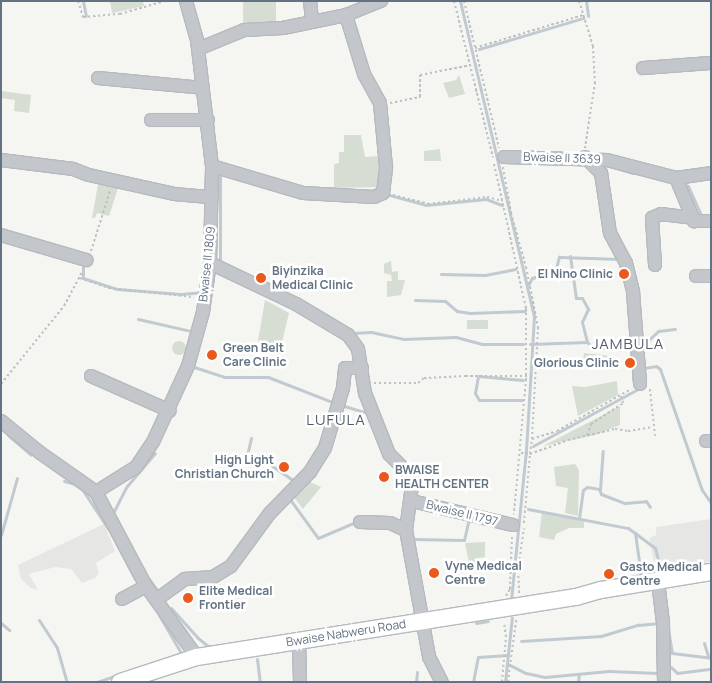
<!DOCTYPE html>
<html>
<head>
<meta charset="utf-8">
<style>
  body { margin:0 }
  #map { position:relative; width:712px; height:683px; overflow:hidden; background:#f5f6f2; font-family:Manrope,sans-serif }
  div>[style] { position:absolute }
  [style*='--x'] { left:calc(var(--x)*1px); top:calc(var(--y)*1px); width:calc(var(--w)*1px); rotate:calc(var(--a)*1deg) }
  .built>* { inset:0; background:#e6e7e5 }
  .green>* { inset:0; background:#d6ddd2; transform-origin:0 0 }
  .round { border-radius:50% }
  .stream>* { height:3px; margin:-1.5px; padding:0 1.5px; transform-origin:1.5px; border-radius:1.5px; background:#c1cad0 }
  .path>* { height:2px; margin-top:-1px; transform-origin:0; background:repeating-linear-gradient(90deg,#bfc0c2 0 2.5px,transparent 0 5px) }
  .roads { filter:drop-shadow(1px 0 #b6babe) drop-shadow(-1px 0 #b6babe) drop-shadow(0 1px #b6babe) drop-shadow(0 -1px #b6babe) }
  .minor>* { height:12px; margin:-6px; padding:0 6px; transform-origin:6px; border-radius:6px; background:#c3c6ca }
  .major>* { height:16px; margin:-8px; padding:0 8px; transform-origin:8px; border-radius:8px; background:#fff }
  .dots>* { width:14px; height:14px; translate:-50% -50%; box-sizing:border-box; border:2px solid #fff; border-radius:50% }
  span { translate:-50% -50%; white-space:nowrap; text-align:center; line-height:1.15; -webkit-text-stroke:5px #fff; paint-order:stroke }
  .street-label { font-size:12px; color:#637384 }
  .poi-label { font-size:12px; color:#637384; font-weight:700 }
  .left { translate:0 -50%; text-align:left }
  .right { translate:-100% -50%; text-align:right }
  .quarter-label { font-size:15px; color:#515d69; letter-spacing:1px }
  .frame { position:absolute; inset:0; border:2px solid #637384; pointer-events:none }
</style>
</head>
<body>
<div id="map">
  <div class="built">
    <div style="clip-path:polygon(711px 519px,711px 562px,656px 570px,649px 538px,656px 535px,656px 527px)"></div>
    <div style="clip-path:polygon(104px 524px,115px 551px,96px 563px,99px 573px,95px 578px,82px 583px,71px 569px,55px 567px,29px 574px,38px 590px,31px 588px,21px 579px,18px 565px)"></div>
  </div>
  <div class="green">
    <div style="clip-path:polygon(110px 1px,143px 1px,144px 6px,112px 13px)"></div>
    <div style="left:243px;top:1px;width:33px;height:24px"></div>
    <div style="clip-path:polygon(459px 75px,465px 94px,449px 98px,443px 83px,456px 80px)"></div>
    <div style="clip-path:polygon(1px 91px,31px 95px,29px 113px,14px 111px,15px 100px,1px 98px)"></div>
    <div style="clip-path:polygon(344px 135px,361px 135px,365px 157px,380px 156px,381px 187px,334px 188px,334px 164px,339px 163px,339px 152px,344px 152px)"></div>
    <div style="clip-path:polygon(440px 149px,441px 161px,424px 161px,424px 151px)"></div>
    <div style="clip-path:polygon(98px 184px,118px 188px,109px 216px,97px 213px,95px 218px,92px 218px)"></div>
    <div style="clip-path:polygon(391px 261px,392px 272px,398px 271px,398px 280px,405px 280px,401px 295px,387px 297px,387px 281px,392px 281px,391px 275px,384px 273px,384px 264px)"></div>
    <div style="clip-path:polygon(265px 300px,289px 313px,281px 346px,258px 341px)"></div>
    <div style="left:488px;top:320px;width:9px;height:21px;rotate:90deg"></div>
    <div class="round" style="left:172px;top:341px;width:14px;height:14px"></div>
    <div style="left:584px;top:353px;width:30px;height:14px;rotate:6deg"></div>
    <div style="clip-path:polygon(617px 381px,618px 395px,578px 416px,572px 386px,585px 387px)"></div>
    <div style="clip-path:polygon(620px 406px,620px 425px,595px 435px,543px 446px)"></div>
    <div style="clip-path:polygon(575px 464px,579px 470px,578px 516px,565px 513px,568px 488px,556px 486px,554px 467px)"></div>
    <div style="clip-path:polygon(306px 480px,321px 487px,303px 509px,293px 496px)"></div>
    <div style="clip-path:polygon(542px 512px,584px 520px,584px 528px,569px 528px,556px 534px,554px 540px,539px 537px)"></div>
    <div style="clip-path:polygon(485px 542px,485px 557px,475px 559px,474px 572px,471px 573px,465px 543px)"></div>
  </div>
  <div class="stream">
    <div style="--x:83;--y:1;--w:15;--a:79"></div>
    <div style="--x:460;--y:1;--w:324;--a:76.8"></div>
    <div style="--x:534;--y:316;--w:134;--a:93.4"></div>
    <div style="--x:526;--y:450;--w:151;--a:95.7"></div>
    <div style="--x:586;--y:1;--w:15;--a:82"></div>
    <div style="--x:479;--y:49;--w:109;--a:-16.6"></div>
    <div style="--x:606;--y:165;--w:28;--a:17"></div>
    <div style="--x:683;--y:184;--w:5;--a:22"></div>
    <div style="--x:688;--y:186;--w:35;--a:66"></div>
    <div style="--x:386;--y:194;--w:41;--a:15.4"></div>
    <div style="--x:426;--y:205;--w:60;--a:-5.7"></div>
    <div style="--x:486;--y:199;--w:17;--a:21"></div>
    <div style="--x:570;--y:256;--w:42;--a:81.9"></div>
    <div style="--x:576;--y:298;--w:6;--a:0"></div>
    <div style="--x:582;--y:298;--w:13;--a:61"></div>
    <div style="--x:588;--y:309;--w:14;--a:115"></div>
    <div style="--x:582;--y:322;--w:21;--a:76"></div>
    <div style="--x:83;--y:262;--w:16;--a:90"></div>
    <div style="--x:83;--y:278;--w:36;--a:18"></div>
    <div style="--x:117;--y:289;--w:64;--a:4.5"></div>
    <div style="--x:181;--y:294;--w:23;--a:-5"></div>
    <div style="--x:220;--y:265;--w:94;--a:-90"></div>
    <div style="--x:441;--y:274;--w:44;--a:1.3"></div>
    <div style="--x:485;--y:275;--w:31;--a:-11"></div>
    <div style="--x:261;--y:281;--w:9;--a:18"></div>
    <div style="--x:527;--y:287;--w:10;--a:-61"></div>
    <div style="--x:532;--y:278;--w:24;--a:-17"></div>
    <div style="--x:555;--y:271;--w:15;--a:-74"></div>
    <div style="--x:559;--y:257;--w:61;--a:1.9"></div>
    <div style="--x:415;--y:300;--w:30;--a:2"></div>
    <div style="--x:445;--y:301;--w:16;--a:40"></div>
    <div style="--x:457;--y:311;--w:13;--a:9"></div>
    <div style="--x:470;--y:313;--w:55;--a:-2.1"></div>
    <div style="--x:138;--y:319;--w:58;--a:12.8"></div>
    <div style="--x:353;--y:333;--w:18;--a:-3"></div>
    <div style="--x:371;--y:332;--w:33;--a:12"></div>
    <div style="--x:403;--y:339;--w:53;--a:-2.2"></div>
    <div style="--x:456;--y:337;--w:27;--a:15"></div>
    <div style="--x:482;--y:344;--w:41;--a:0"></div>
    <div style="--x:530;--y:344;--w:57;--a:-2"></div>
    <div style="--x:587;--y:342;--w:6;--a:45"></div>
    <div style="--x:591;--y:346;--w:32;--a:7"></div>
    <div style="--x:641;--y:347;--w:23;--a:-43"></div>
    <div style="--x:658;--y:331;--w:17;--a:-7"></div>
    <div style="--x:191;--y:366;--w:35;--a:18"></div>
    <div style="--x:224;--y:377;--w:44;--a:0"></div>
    <div style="--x:268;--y:377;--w:72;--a:21.2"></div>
    <div style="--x:644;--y:368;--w:12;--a:-9"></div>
    <div style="--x:656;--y:366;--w:5;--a:37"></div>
    <div style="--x:660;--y:369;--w:128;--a:70.9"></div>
    <div style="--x:702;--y:490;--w:16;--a:55"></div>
    <div style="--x:522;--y:400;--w:43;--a:180"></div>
    <div style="--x:479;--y:400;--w:8;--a:-120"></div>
    <div style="--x:475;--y:393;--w:17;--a:-80"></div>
    <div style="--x:478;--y:376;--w:45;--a:5.1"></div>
    <div style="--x:341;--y:405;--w:28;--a:17"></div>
    <div style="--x:8;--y:435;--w:30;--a:41"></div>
    <div style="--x:251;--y:438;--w:17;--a:103"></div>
    <div style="--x:247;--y:455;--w:8;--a:40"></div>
    <div style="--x:253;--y:460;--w:9;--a:-6"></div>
    <div style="--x:262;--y:459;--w:42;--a:34.4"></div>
    <div style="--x:533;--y:446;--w:122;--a:-28.5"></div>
    <div style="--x:64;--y:481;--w:11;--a:15"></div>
    <div style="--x:82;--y:489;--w:49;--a:56.6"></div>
    <div style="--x:600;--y:490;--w:39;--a:-86"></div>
    <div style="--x:289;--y:498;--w:49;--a:54.1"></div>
    <div style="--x:318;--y:538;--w:43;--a:-23"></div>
    <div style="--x:528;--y:509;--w:102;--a:10.8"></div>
    <div style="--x:628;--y:528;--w:9;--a:36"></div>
    <div style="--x:635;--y:533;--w:42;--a:81.9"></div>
    <div style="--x:113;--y:513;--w:30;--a:-63"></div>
    <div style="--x:127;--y:486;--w:43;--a:-49.7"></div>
    <div style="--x:579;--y:518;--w:28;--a:-82"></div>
    <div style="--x:583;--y:490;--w:5;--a:-37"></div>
    <div style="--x:587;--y:487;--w:12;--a:9"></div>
    <div style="--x:599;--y:489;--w:5;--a:68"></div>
    <div style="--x:601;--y:494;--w:26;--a:21"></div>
    <div style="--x:625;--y:503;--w:21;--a:-5"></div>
    <div style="--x:646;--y:501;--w:7;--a:56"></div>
    <div style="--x:111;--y:533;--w:52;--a:62.4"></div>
    <div style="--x:635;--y:533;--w:25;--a:37"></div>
    <div style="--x:655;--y:548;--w:23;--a:75"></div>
    <div style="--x:1;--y:535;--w:59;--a:-74.3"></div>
    <div style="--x:412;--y:539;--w:52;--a:1.1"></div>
    <div style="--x:464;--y:540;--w:22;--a:-77"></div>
    <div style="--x:149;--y:579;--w:19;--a:54"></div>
    <div style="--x:171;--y:608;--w:40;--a:48"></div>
    <div style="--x:198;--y:638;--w:13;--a:39"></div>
    <div style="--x:208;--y:646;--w:12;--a:0"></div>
    <div style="--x:159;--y:615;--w:44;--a:59.9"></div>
    <div style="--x:181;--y:653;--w:14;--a:159"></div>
    <div style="--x:39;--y:620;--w:33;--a:57"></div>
    <div style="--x:57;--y:648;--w:35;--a:74"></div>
    <div style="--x:1;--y:623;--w:11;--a:41"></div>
    <div style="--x:476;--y:623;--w:12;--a:-9"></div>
    <div style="--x:668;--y:630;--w:23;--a:80"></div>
    <div style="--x:672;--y:653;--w:39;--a:7"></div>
    <div style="--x:521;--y:641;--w:80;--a:-3.6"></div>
    <div style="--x:601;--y:636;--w:39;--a:-17"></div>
    <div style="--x:638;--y:625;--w:22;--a:-5"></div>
    <div style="--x:704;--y:643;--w:14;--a:73"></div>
    <div style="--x:257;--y:659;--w:23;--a:83"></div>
    <div style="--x:508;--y:664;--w:20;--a:27"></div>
    <div style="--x:526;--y:673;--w:19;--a:12"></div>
    <div style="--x:545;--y:677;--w:64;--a:-5.4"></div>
    <div style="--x:609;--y:671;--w:49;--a:2.3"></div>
    <div style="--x:671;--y:667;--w:8;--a:45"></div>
    <div style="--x:677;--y:673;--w:34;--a:-7"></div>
    <div style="--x:97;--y:682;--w:21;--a:-19"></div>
    <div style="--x:416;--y:682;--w:10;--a:-84"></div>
    <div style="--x:473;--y:682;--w:25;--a:-79"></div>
    <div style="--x:478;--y:657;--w:30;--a:-4"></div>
    <div style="--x:505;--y:682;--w:65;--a:-83.9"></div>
    <div style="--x:578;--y:682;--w:8;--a:-83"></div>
  </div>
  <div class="path">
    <div style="--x:78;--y:1;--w:17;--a:73"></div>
    <div style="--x:83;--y:17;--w:37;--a:-5"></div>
    <div style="--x:120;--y:14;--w:47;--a:-16.1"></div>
    <div style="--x:454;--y:1;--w:161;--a:76"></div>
    <div style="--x:464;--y:1;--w:151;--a:76.6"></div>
    <div style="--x:579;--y:1;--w:47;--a:72.7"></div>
    <div style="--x:593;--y:46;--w:36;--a:87"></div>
    <div style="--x:595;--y:82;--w:67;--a:98.6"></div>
    <div style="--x:475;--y:48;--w:113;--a:-17"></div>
    <div style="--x:475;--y:91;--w:10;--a:-11"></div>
    <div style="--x:390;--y:103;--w:31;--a:-11"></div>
    <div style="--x:420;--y:97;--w:22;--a:-90"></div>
    <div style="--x:420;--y:75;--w:52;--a:-11.1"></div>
    <div style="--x:494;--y:164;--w:148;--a:77.5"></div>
    <div style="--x:526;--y:308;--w:71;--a:90"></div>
    <div style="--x:526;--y:379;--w:136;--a:95.1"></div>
    <div style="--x:503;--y:167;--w:47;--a:80.1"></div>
    <div style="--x:511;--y:213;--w:56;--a:74.5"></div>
    <div style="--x:526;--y:267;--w:61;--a:78.7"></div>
    <div style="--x:538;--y:327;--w:112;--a:93.1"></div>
    <div style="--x:393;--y:195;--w:36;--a:14"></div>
    <div style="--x:428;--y:204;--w:59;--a:-6.8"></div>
    <div style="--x:487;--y:197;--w:16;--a:14"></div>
    <div style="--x:91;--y:251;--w:63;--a:-72.4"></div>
    <div style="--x:80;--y:278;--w:31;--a:19"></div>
    <div style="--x:109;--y:288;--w:85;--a:6"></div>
    <div style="--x:374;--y:383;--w:44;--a:0"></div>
    <div style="--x:418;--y:383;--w:8;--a:-40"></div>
    <div style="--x:424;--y:378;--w:41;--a:-2.8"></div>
    <div style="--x:465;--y:376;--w:69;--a:0"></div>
    <div style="--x:1;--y:384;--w:100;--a:-51.1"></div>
    <div style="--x:64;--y:306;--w:40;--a:-62"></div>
    <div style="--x:650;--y:389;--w:47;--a:83.9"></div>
    <div style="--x:587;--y:435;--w:12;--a:-70"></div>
    <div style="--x:591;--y:424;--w:38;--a:-33"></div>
    <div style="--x:623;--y:403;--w:8;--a:-104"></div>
    <div style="--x:521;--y:453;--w:9;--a:6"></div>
    <div style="--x:530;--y:454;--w:15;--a:-82"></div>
    <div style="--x:532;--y:439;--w:26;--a:-18"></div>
    <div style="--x:557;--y:431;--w:85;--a:-29.6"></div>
    <div style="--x:524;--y:523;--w:69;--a:-85"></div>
    <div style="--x:530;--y:454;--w:40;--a:-20.2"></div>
    <div style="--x:568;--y:440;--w:48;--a:-13.2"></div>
    <div style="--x:615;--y:429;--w:13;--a:9"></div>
    <div style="--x:628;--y:431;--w:25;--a:-9"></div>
    <div style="--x:519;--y:593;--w:24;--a:-92"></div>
    <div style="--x:518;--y:569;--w:41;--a:-81.7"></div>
    <div style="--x:506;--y:596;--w:8;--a:-60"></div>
    <div style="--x:510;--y:589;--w:53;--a:-87.8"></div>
    <div style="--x:502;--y:682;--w:45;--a:-84.9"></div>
    <div style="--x:506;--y:637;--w:15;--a:-98"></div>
    <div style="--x:508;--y:682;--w:63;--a:-82.6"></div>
  </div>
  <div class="roads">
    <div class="minor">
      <div style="--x:310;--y:1;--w:20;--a:84"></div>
      <div style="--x:198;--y:49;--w:50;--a:-22.4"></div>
      <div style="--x:244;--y:30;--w:39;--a:-3"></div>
      <div style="--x:283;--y:28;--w:64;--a:-11.7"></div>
      <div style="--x:346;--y:15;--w:38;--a:-22"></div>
      <div style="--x:643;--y:68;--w:68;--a:-4.2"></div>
      <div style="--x:98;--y:78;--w:105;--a:5.4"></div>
      <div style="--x:151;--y:120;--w:57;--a:0"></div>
      <div style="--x:504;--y:157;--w:103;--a:1.7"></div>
      <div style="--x:607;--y:160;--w:71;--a:14.6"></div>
      <div style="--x:676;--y:178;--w:35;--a:-8"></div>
      <div style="--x:585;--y:157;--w:23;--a:45"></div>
      <div style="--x:601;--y:173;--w:61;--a:81.5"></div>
      <div style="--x:610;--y:233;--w:34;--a:62"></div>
      <div style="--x:626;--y:263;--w:30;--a:76"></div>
      <div style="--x:633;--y:292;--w:92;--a:85.6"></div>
      <div style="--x:1;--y:160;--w:73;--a:7.1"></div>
      <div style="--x:73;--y:169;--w:17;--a:21"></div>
      <div style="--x:89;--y:175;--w:87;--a:12.6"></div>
      <div style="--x:174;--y:194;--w:38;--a:5"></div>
      <div style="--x:212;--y:166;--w:95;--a:16.5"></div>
      <div style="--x:303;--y:193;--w:71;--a:3.2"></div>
      <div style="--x:374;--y:197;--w:10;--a:-24"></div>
      <div style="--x:383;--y:193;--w:26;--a:-83"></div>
      <div style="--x:386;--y:167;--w:64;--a:-95.4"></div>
      <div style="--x:380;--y:103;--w:33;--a:-119"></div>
      <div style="--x:364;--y:74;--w:62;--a:-107"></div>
      <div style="--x:676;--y:178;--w:47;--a:67.3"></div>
      <div style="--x:694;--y:221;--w:17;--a:0"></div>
      <div style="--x:1;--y:235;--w:89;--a:16.4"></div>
      <div style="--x:210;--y:263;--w:95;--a:25.5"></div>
      <div style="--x:296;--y:304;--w:61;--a:30.8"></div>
      <div style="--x:348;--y:335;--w:17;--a:54"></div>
      <div style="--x:358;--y:349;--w:45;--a:81"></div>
      <div style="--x:365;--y:393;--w:66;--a:68.5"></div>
      <div style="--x:389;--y:454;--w:34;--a:45"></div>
      <div style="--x:413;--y:478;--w:52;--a:97.7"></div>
      <div style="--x:406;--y:530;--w:129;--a:79.7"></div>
      <div style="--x:429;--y:657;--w:28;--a:63"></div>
      <div style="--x:655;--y:265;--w:47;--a:-93.7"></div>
      <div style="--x:652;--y:218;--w:10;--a:-24"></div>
      <div style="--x:661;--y:214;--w:32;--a:7"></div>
      <div style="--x:696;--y:276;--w:15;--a:0"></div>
      <div style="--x:91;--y:376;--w:86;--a:23.9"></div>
      <div style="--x:1;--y:421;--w:49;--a:39.2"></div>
      <div style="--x:39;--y:452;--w:70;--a:35.1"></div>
      <div style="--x:96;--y:492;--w:106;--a:62"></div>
      <div style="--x:146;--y:586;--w:87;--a:54.3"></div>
      <div style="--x:706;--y:441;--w:5;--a:0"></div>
      <div style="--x:96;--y:492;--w:47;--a:-32"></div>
      <div style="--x:136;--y:467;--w:30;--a:-56"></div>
      <div style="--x:153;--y:442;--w:84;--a:-65.3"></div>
      <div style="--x:188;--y:366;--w:56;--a:-74.5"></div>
      <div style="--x:203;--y:312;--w:49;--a:-81.9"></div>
      <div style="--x:210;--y:263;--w:97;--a:-88.8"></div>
      <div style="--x:212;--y:166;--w:127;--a:-96.8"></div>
      <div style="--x:197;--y:40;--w:41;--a:-105.8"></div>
      <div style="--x:412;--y:501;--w:104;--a:13.4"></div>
      <div style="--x:360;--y:522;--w:30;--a:2"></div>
      <div style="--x:390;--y:523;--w:17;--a:24"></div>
      <div style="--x:659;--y:590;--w:34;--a:83"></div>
      <div style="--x:663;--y:624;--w:58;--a:89"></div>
      <div style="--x:122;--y:599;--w:27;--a:-28"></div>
      <div style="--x:156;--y:600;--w:36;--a:-36"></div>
      <div style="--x:185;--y:579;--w:28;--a:-4"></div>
      <div style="--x:213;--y:577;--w:21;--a:-31"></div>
      <div style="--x:231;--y:566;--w:66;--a:-53.7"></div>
      <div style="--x:270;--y:513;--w:57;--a:-45.7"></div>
      <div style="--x:310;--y:472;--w:28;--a:-58"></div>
      <div style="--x:325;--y:448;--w:63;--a:-73.3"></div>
      <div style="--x:343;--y:388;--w:20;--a:-84"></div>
      <div style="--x:345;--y:368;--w:17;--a:0"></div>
      <div style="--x:299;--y:640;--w:42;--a:88.6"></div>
    </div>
    <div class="major">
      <div style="--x:120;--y:682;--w:81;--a:-18"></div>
      <div style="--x:197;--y:657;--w:384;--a:-9"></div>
      <div style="--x:576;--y:597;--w:26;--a:-16"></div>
      <div style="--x:601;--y:590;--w:111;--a:-9.3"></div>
    </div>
  </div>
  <div class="dots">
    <div style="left:624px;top:274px;background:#eb581c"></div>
    <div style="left:261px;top:278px;background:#eb581c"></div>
    <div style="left:212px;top:355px;background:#eb581c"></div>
    <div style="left:630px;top:363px;background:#eb581c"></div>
    <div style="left:284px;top:467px;background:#eb581c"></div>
    <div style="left:384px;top:477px;background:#eb581c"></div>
    <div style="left:434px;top:573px;background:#eb581c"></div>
    <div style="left:609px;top:574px;background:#eb581c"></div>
    <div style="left:188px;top:598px;background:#eb581c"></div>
  </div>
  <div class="street-label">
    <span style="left:562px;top:158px;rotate:2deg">Bwaise II 3639</span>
    <span style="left:207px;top:264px;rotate:-84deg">Bwaise II 1809</span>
    <span style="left:462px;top:513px;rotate:14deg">Bwaise II 1797</span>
    <span style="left:346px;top:633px;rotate:-9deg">Bwaise Nabweru Road</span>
  </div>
  <div class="poi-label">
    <span class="left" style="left:272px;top:278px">Biyinzika<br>Medical Clinic</span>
    <span class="right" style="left:613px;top:274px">El Nino Clinic</span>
    <span class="left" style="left:223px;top:355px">Green Belt<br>Care Clinic</span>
    <span class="right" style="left:619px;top:363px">Glorious Clinic</span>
    <span class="right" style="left:274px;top:467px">High Light<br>Christian Church</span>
    <span class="left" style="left:395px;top:477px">BWAISE<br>HEALTH CENTER</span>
    <span class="left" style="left:445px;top:573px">Vyne Medical<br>Centre</span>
    <span class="left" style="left:620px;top:574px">Gasto Medical<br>Centre</span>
    <span class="left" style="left:199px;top:598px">Elite Medical<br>Frontier</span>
  </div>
  <div class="quarter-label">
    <span style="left:628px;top:344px">JAMBULA</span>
    <span style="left:336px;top:420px">LUFULA</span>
  </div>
  <div class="frame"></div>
</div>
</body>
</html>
